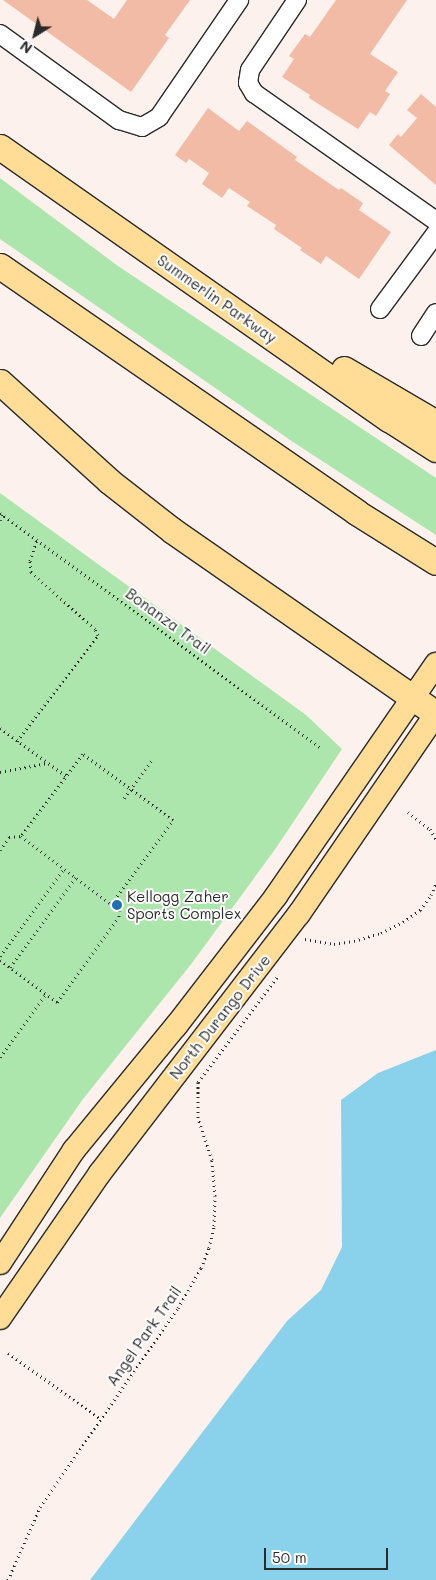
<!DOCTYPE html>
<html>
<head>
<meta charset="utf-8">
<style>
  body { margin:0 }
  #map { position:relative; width:436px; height:1580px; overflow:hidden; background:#fcf1ed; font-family:Mali,sans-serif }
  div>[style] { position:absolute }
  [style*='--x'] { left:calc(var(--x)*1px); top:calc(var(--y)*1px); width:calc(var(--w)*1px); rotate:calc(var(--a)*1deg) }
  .green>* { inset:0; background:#ace6ac }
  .water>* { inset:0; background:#8ad2eb }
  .building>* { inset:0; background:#f2bba5 }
  .path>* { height:3px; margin-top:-1.5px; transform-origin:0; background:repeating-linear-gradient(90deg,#2b2b2b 0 1px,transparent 0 5px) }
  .roads { filter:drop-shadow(1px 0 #2b2b2b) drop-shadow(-1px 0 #2b2b2b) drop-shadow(0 1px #2b2b2b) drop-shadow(0 -1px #2b2b2b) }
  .minor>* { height:18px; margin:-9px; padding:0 9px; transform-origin:9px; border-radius:9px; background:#fff }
  .major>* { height:22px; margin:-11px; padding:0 11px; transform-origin:11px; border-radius:11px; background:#ffdd96 }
  .highway>* { height:25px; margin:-12.5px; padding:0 12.5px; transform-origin:12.5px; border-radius:12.5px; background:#ffdd96 }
  .dots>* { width:14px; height:14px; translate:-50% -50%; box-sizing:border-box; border:2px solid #fff; border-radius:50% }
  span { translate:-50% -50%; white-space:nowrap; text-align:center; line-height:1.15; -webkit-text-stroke:4px #fff; paint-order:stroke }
  .street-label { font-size:15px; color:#2b2b2b }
  .poi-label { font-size:15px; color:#2b2b2b }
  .left { translate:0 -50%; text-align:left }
  .north { position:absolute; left:10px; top:10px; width:50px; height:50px; -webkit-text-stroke:4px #fff; paint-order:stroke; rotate:216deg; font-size:14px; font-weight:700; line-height:20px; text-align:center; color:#2b2b2b }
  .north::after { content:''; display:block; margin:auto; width:18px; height:22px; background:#2b2b2b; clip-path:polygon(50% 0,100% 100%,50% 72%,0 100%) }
  .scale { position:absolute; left:264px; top:1548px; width:124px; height:22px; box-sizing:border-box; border:2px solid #2b2b2b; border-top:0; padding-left:6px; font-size:15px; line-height:18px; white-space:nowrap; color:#2b2b2b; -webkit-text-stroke:4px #fff; paint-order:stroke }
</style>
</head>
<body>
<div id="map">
  <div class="green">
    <div style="clip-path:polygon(0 178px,118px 266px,436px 478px,436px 535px,293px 442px,0 239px)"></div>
    <div style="clip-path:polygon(0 493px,306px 715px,342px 749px,276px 848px,192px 963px,83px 1099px,0 1218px)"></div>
  </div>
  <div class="water">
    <div style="clip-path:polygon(436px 1050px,436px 1580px,90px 1580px,287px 1321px,321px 1290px,342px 1247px,341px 1100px,378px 1073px)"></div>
  </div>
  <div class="building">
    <div style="clip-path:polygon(3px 0,87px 0,114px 19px,127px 0,190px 0,165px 35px,169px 38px,131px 92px)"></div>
    <div style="clip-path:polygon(336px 0,407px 0,370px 54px,398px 72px,385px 91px,390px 94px,376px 116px,370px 112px,358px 129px,309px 98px,310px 95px,282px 77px,294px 59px,289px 56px,305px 34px,310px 37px)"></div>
    <div style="clip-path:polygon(421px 94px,436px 107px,436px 185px,389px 145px,398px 134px,401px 137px,417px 118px,407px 110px)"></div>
    <div style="clip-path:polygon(208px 108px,239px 131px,247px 121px,297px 157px,295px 160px,339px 190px,341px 188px,363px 203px,359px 210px,391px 232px,359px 279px,326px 256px,321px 264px,300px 250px,302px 248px,274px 229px,276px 225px,247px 206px,250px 202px,229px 188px,222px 198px,202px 184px,209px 173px,189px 159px,186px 163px,175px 155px)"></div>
  </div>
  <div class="path">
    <div style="--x:0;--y:513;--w:399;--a:36.2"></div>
    <div style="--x:0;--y:520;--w:6;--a:-59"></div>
    <div style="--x:0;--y:728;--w:82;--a:36"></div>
    <div style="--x:17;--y:741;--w:133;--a:-52.6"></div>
    <div style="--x:98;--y:635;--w:7;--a:-117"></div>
    <div style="--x:95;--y:629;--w:86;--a:-138.3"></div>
    <div style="--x:31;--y:572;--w:11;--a:-95"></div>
    <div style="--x:30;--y:561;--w:23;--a:-72"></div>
    <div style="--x:0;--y:772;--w:48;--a:-10.8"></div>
    <div style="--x:124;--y:798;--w:46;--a:-53.9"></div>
    <div style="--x:408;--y:812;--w:28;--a:38"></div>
    <div style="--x:430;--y:829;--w:12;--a:59"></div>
    <div style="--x:0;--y:850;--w:16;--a:-55"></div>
    <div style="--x:9;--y:837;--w:12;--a:-5"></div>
    <div style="--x:21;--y:836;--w:113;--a:37.1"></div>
    <div style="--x:111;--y:904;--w:104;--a:-53.6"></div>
    <div style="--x:173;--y:820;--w:112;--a:-143.7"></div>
    <div style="--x:83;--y:754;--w:103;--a:127.1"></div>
    <div style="--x:305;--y:939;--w:29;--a:10"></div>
    <div style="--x:334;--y:944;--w:20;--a:-9"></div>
    <div style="--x:354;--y:941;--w:28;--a:-17"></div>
    <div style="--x:381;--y:933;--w:25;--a:-27"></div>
    <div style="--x:403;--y:922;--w:21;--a:-35"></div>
    <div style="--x:420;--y:910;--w:19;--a:-54"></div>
    <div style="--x:431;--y:895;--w:13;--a:-67"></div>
    <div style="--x:0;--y:956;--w:108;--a:-53.7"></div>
    <div style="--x:0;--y:960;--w:71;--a:36.4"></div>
    <div style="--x:57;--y:1002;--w:105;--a:-53.9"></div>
    <div style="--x:119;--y:917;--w:8;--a:-90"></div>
    <div style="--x:119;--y:909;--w:9;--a:-148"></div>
    <div style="--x:10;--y:967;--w:112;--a:-53.7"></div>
    <div style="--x:0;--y:1057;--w:78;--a:-53.9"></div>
    <div style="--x:8;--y:1353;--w:112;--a:35.5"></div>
    <div style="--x:8;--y:1580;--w:80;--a:-66.3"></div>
    <div style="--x:40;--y:1507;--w:242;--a:-55.3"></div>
    <div style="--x:178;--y:1308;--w:46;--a:-60.1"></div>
    <div style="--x:201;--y:1268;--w:22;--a:-68"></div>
    <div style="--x:209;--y:1248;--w:23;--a:-77"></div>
    <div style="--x:214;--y:1226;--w:30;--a:-88"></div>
    <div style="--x:215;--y:1196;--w:36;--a:-95"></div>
    <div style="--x:212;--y:1160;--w:44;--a:-108.4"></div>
    <div style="--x:198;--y:1118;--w:36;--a:-90"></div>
    <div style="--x:198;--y:1082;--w:133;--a:-53"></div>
  </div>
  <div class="roads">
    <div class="minor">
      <div style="--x:297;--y:0;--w:84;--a:123.9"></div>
      <div style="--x:250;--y:70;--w:13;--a:99"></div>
      <div style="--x:248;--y:83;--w:12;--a:59"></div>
      <div style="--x:254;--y:93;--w:223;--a:35.1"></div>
      <div style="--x:0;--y:34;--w:147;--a:35.9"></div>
      <div style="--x:119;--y:120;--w:24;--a:17"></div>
      <div style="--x:142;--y:127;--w:20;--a:-30"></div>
      <div style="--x:159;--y:117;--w:142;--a:-55.6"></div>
      <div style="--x:380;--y:309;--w:94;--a:-53.6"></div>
      <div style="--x:421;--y:336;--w:27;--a:-57"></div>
    </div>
    <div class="major">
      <div style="--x:0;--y:1263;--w:135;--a:-56.8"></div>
      <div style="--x:74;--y:1150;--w:161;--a:-50.6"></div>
      <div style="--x:176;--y:1026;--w:164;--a:-52.4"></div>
      <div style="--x:276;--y:896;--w:282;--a:-55.4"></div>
      <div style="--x:0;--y:1318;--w:176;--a:-55.4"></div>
      <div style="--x:100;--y:1173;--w:327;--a:-52.5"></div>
      <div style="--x:299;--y:914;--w:242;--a:-55.6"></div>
    </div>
    <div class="highway">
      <div style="--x:0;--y:147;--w:475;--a:35"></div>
      <div style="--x:389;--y:419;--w:56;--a:32.6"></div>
      <div style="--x:0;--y:266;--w:433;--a:34.6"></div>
      <div style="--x:356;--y:512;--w:94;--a:32"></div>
      <div style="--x:344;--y:369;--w:107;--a:30.4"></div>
      <div style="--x:0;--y:382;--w:147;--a:42.2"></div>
      <div style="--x:109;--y:481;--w:81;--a:38"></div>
      <div style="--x:173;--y:531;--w:320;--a:34.8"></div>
    </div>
  </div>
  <div class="dots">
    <div style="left:117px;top:905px;background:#1f6fb2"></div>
  </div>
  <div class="street-label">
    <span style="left:217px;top:299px;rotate:35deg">Summerlin Parkway</span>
    <span style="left:168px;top:621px;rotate:36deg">Bonanza Trail</span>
    <span style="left:220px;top:1017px;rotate:-52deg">North Durango Drive</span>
    <span style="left:144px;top:1336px;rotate:-55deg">Angel Park Trail</span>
  </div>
  <div class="poi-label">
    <span class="left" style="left:127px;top:905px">Kellogg Zaher<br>Sports Complex</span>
  </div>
  <div class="north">N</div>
  <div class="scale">50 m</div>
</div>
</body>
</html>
